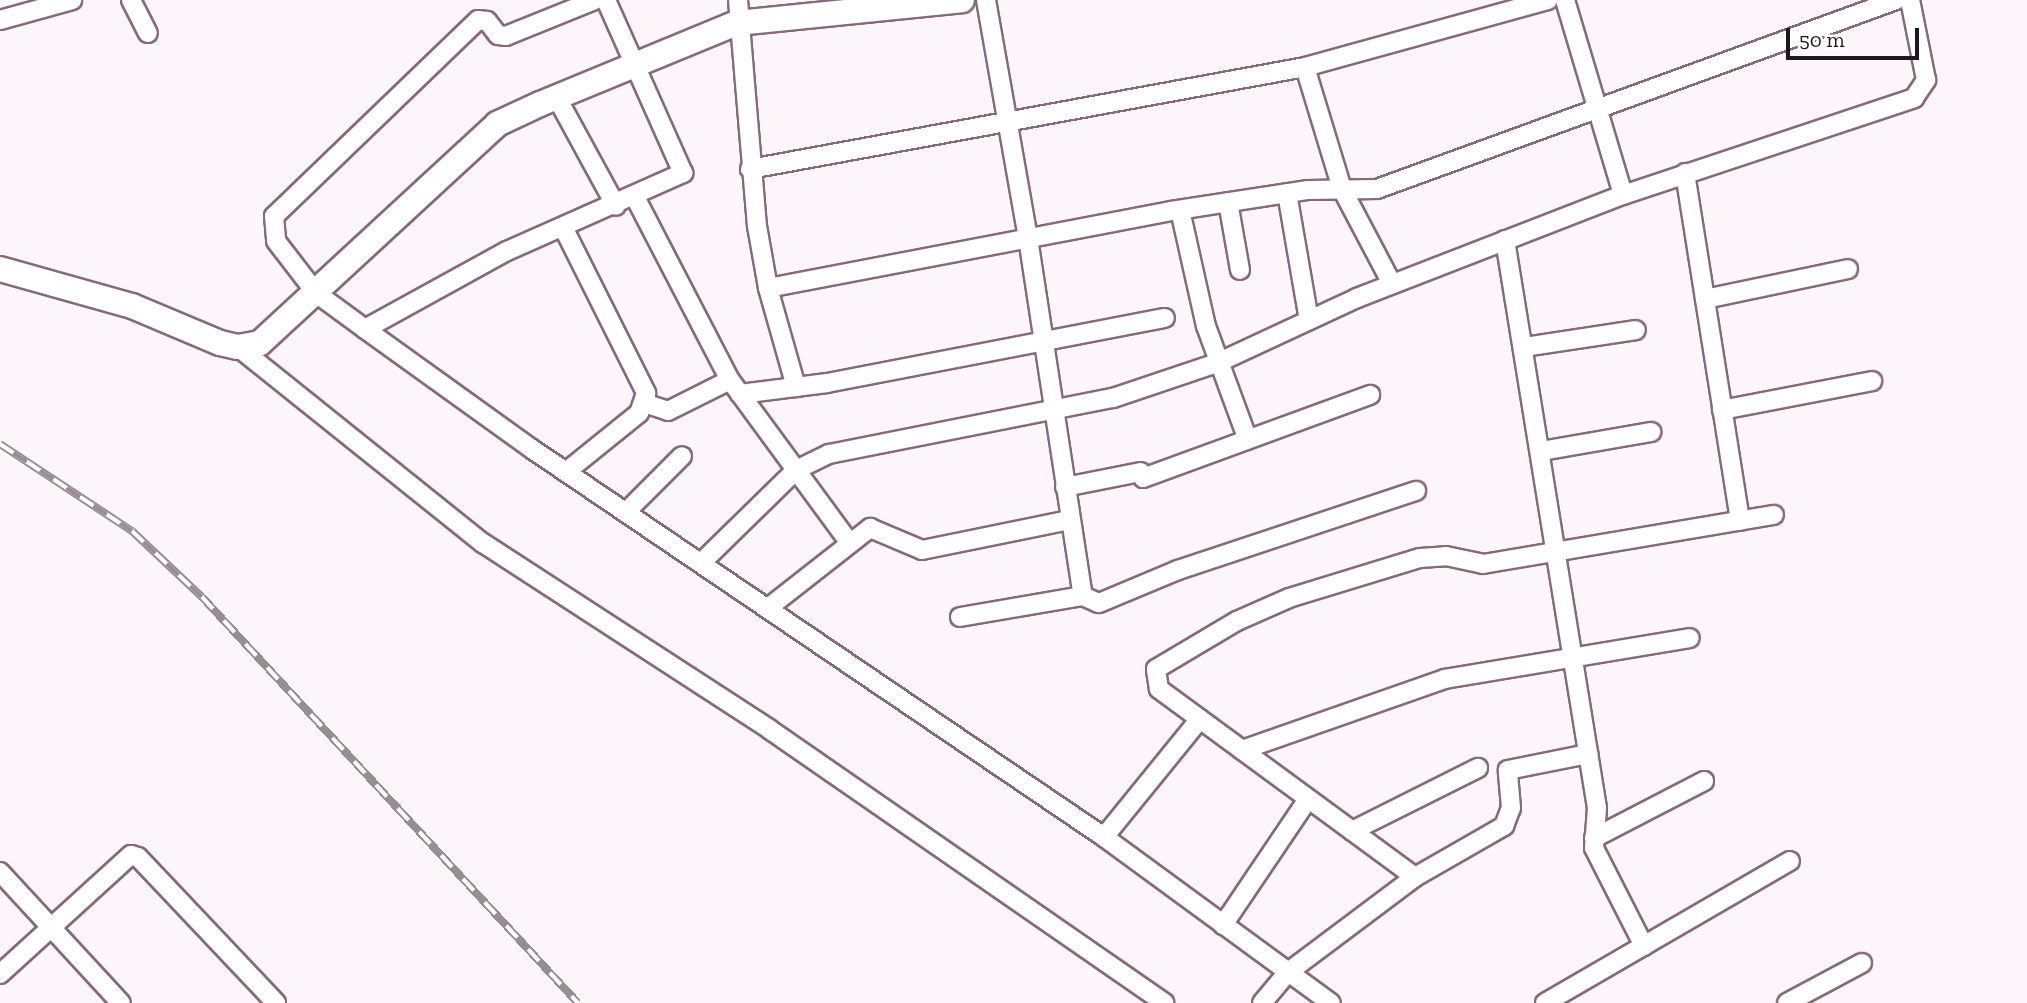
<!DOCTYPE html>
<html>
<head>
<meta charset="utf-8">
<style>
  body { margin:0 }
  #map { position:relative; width:2027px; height:1003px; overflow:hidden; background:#fcf5f9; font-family:"Zilla Slab",serif }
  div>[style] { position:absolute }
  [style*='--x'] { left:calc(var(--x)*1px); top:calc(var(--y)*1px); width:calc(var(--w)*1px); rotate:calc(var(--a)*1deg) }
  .roads { filter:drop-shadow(2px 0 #856a7a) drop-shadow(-2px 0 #856a7a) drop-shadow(0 2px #856a7a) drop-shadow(0 -2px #856a7a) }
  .street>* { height:18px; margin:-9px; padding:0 9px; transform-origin:9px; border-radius:9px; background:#fff }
  .secondary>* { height:24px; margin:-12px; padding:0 12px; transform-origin:12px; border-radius:12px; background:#fff }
  .rail>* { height:8px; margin-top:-4px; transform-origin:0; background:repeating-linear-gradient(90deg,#fff 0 16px,#968e93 0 32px); box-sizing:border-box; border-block:2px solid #968e93 }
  span { translate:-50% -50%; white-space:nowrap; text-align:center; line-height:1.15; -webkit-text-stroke:6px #fff; paint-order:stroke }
  .scale { position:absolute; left:1786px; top:28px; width:133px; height:32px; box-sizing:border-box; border:4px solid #21161d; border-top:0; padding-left:9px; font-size:21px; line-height:24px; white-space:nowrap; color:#21161d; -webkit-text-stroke:5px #fff; paint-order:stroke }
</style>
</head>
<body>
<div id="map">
  <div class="roads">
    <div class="street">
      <div style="--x:131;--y:0;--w:37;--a:63"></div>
      <div style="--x:595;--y:0;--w:96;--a:158"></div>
      <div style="--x:506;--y:36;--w:8;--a:-173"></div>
      <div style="--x:498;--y:35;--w:18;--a:-128"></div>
      <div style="--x:487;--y:21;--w:9;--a:-174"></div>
      <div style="--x:478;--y:20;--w:283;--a:136.1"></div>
      <div style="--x:274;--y:216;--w:25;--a:85"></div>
      <div style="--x:276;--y:241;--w:66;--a:52.4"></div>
      <div style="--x:316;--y:293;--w:61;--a:36.3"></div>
      <div style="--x:365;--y:329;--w:206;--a:35.7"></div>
      <div style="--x:532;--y:449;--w:691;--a:34.15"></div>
      <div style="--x:1104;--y:837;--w:281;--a:36.2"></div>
      <div style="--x:738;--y:0;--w:227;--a:85.2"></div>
      <div style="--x:757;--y:226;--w:63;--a:79.9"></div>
      <div style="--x:768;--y:288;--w:103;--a:74.2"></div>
      <div style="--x:986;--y:0;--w:242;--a:80"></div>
      <div style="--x:1028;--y:238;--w:362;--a:81.3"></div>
      <div style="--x:1083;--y:596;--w:17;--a:24"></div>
      <div style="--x:1099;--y:603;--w:86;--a:-22.7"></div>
      <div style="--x:1178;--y:570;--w:251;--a:-18.4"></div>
      <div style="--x:1565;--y:0;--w:203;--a:73.4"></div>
      <div style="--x:0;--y:20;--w:75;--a:-15.5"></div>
      <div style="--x:1305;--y:67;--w:127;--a:73.1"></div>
      <div style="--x:1342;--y:189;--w:107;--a:62.2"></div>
      <div style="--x:556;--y:96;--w:125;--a:61.4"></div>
      <div style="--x:750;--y:169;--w:564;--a:-10.41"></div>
      <div style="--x:1305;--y:67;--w:252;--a:-15.4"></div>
      <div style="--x:1685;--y:173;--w:352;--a:81"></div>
      <div style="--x:1287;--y:193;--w:129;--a:80.2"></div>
      <div style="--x:635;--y:197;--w:206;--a:62.6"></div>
      <div style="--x:730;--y:380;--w:201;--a:53.7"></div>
      <div style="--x:1228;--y:202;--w:69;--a:80"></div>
      <div style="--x:1180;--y:210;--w:119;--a:77.4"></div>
      <div style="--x:1206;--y:326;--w:121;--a:69.8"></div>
      <div style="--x:563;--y:227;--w:186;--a:63.4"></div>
      <div style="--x:646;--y:393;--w:21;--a:109"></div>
      <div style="--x:639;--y:413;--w:94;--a:141.1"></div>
      <div style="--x:1505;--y:240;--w:575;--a:80.8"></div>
      <div style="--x:1597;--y:808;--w:40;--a:94.3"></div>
      <div style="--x:1594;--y:848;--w:110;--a:63"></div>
      <div style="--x:768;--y:288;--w:410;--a:-10.8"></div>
      <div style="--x:1171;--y:211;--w:139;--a:-8.7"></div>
      <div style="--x:1308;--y:190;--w:69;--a:-0.8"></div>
      <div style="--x:1377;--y:189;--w:552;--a:-20.01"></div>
      <div style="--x:1705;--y:299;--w:146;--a:-11.8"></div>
      <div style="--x:365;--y:329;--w:162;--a:-28.8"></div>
      <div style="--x:507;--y:251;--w:193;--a:-23.9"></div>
      <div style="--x:683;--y:173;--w:189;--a:-114"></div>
      <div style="--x:238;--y:347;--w:314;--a:38.7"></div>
      <div style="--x:483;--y:543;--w:341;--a:33"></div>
      <div style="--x:769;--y:729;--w:481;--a:34.7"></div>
      <div style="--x:1524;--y:347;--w:113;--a:-8.6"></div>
      <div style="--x:740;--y:394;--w:88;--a:-7.2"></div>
      <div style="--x:827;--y:383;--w:344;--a:-10.9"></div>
      <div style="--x:644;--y:403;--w:25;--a:18"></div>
      <div style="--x:668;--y:411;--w:69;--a:-26.6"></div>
      <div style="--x:1722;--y:410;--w:153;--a:-10.9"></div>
      <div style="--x:1541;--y:451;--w:112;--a:-9.8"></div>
      <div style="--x:1143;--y:478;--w:242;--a:-20.1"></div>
      <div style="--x:1065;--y:487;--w:77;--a:-11.2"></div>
      <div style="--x:626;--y:512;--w:79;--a:-45"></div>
      <div style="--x:701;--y:563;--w:133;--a:-44.4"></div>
      <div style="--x:796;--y:470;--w:37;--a:-26"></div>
      <div style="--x:829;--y:454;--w:289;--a:-11.2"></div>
      <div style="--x:1113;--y:398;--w:110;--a:-18.6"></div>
      <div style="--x:1217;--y:363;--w:154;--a:-24.9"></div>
      <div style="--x:1357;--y:298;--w:285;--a:-21.2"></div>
      <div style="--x:1623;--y:195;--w:307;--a:-18.4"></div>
      <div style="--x:1914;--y:98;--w:22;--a:-56"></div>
      <div style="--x:1926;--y:80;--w:82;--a:-101.3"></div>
      <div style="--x:768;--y:608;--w:130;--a:-38.1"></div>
      <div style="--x:870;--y:528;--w:56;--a:22.9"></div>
      <div style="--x:922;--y:550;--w:151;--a:-11.5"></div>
      <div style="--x:960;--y:617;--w:125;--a:-9.7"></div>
      <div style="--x:1242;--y:750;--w:215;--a:-19.3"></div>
      <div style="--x:1445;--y:679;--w:248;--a:-9.5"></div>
      <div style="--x:1352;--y:831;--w:141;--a:-26.6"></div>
      <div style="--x:1104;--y:837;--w:152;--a:-50.9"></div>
      <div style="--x:1594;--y:838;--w:124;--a:-27.4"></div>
      <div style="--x:0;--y:872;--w:178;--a:47.3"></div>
      <div style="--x:1415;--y:877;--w:318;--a:-143.7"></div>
      <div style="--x:1159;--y:689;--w:20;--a:-99"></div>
      <div style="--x:1156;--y:669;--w:94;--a:-30.7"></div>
      <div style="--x:1237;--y:621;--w:57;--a:-23.9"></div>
      <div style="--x:1289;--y:598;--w:137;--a:-17"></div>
      <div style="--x:1420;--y:558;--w:26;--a:-4"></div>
      <div style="--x:1446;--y:556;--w:38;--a:12"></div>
      <div style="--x:1483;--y:564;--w:295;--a:-9.6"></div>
      <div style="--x:1223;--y:925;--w:152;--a:-56"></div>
      <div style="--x:0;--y:974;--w:177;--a:-42.3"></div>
      <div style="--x:131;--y:855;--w:7;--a:16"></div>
      <div style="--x:138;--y:857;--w:201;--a:46.6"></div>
      <div style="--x:1262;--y:1003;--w:39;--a:-50"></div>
      <div style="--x:1287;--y:973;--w:160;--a:-36.9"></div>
      <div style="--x:1415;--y:877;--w:103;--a:-29.8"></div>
      <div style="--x:1504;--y:826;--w:19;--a:-69"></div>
      <div style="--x:1511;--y:808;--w:38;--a:-95"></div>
      <div style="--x:1508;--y:770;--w:82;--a:-11.3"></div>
      <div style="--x:1545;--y:1003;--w:283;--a:-30.1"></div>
      <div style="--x:1787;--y:1003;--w:85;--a:-28.1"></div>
    </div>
    <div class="secondary">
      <div style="--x:0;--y:269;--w:137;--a:15.7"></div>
      <div style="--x:132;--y:306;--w:95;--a:22.8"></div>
      <div style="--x:220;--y:343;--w:18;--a:13"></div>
      <div style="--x:238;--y:347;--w:22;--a:-10"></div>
      <div style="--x:260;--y:343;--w:323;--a:-42.7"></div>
      <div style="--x:497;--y:124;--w:47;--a:-24.9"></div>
      <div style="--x:540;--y:104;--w:213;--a:-22.4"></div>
      <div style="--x:737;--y:23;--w:226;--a:-5.8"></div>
    </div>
  </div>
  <div class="rail">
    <div style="--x:0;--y:444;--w:158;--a:33.4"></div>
    <div style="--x:132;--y:531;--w:96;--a:43.3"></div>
    <div style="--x:202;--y:597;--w:553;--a:47.2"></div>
  </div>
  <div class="scale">50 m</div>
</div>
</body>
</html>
